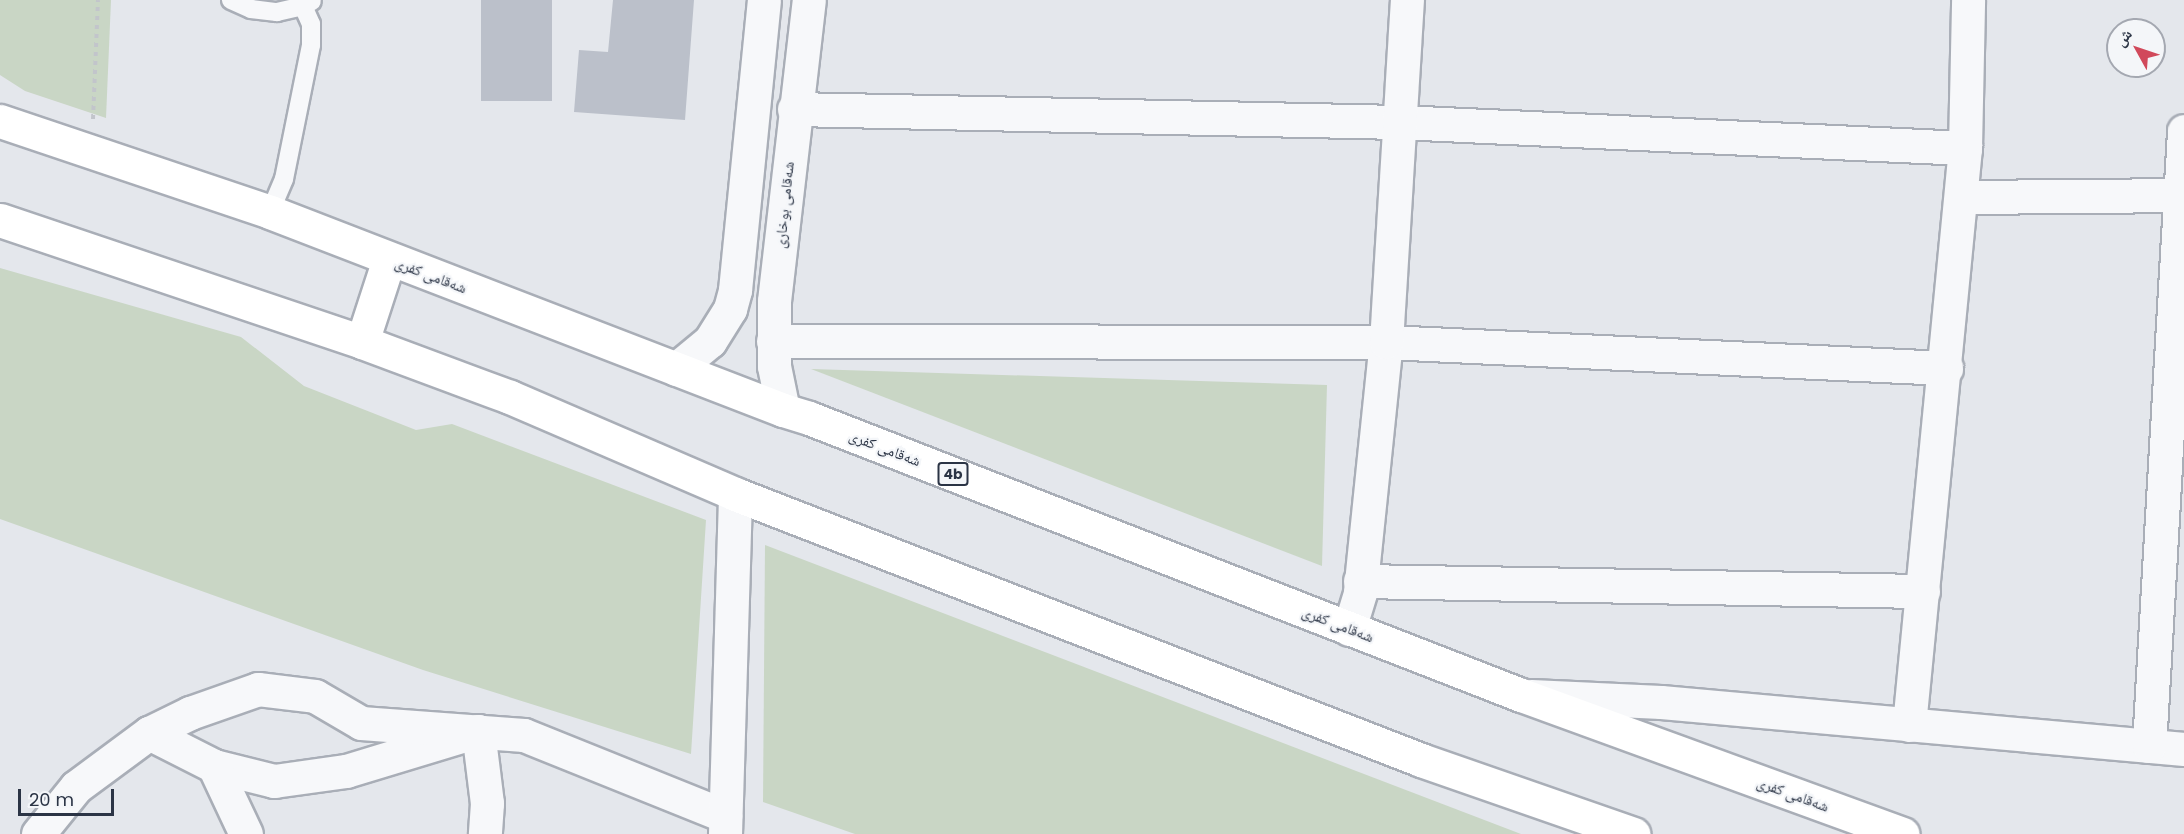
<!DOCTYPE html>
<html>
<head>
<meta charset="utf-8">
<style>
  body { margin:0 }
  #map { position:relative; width:2184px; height:834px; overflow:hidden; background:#e4e7ec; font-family:Poppins,"Noto Naskh Arabic",sans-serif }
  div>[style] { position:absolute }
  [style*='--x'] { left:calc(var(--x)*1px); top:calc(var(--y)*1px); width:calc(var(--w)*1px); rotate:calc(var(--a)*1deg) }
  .green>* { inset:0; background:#c9d6c5 }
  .building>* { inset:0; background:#bbc0ca; transform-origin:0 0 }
  .path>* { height:4px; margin-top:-2px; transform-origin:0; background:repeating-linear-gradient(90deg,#c2c5cb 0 4.5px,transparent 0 9px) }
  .roads { filter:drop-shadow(2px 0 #a9aeb7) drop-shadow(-2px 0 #a9aeb7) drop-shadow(0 2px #a9aeb7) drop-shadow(0 -2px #a9aeb7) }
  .service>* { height:18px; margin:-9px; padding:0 9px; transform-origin:9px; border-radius:9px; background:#f7f8fa }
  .minor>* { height:33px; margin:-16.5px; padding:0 16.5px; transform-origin:16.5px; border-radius:16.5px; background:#f7f8fa }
  .tertiary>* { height:33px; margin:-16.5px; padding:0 16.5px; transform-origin:16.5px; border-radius:16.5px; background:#f7f8fa }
  .trunk>* { height:33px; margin:-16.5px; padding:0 16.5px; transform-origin:16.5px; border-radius:16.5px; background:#fff }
  span { translate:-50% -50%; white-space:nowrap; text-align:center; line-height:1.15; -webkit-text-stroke:4.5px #f4f6f9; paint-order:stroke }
  .shield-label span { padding:2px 4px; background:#f4f6f9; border:2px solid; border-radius:4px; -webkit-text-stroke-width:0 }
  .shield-label { font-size:14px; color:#2b3445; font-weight:700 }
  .street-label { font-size:15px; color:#2b3445 }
  .north { position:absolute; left:2106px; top:18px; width:60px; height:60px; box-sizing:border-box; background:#f4f6f9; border:2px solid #a4a8b1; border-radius:50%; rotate:310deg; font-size:16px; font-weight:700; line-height:24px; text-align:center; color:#2b3445 }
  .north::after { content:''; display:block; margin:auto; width:21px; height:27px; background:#d1495b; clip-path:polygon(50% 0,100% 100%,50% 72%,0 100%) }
  .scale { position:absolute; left:18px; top:789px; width:96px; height:27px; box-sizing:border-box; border:3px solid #2b3445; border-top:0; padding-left:8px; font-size:18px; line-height:21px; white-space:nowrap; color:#2b3445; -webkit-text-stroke:4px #f4f6f9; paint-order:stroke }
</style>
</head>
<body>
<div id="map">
  <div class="green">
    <div style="clip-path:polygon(0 0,111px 0,106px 118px,25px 91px,0 75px)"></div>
    <div style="clip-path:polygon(0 268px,241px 337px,304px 386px,416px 430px,452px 424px,706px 520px,691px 754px,423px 670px,0 519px)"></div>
    <div style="clip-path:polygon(811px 369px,1327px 385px,1322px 566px)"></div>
    <div style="clip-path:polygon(765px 545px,1521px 834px,855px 834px,763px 802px)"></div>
  </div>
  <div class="building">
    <div style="left:481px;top:0;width:71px;height:101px"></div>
    <div style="clip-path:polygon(613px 0,694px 0,685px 120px,574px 112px,579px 50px,608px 52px)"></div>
  </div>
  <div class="path">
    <div style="--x:93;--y:119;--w:119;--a:-87.6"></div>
  </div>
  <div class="roads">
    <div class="service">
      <div style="--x:231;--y:0;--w:22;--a:24"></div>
      <div style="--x:251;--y:9;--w:26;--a:7"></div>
      <div style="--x:277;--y:12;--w:27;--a:-13"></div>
      <div style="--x:303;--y:6;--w:10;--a:-29"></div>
      <div style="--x:270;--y:212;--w:36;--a:-67"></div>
      <div style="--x:284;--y:179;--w:137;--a:-78.6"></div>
      <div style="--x:311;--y:45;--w:21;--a:-90"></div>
      <div style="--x:311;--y:24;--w:20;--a:-114"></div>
    </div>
    <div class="minor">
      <div style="--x:794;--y:109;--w:605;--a:1.23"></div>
      <div style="--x:1399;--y:122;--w:567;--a:2.63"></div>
      <div style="--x:1961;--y:197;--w:223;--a:-0.5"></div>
      <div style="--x:773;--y:341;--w:613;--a:0.09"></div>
      <div style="--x:1386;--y:342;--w:561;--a:2.66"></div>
      <div style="--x:1360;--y:581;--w:563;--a:1.02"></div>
      <div style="--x:1349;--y:629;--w:39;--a:-73"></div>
      <div style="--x:1360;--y:592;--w:251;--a:-84.1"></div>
      <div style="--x:1386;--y:342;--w:343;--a:-86.5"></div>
      <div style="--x:1531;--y:696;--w:130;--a:2.6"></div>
      <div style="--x:1661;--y:702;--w:525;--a:5.14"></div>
      <div style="--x:1909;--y:725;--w:580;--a:-84.46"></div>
      <div style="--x:1965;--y:148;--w:148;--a:-88.8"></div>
      <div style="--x:149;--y:733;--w:73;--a:26.9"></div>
      <div style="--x:214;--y:766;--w:62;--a:14"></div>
      <div style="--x:274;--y:781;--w:73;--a:-7.9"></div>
      <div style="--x:346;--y:771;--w:138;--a:-16.9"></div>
      <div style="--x:478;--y:731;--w:73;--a:82.9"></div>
      <div style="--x:487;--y:803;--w:31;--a:94"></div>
      <div style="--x:2149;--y:746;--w:616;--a:-86.74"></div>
      <div style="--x:214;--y:766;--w:75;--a:64.8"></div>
      <div style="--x:38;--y:834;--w:60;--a:-51"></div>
      <div style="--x:76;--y:787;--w:91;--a:-36.5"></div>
      <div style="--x:149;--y:733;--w:46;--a:-26"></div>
      <div style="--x:190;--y:713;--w:72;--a:-19.4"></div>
      <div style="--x:258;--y:689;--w:57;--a:7"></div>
      <div style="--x:315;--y:696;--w:53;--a:30.4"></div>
      <div style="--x:361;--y:723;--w:163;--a:4.2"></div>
      <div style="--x:524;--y:735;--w:217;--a:21.9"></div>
      <div style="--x:725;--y:834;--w:340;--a:-88.3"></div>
    </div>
    <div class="tertiary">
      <div style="--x:676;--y:369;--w:44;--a:-39.5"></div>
      <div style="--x:710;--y:341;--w:38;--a:-58"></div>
      <div style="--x:730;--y:309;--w:20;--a:-75"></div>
      <div style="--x:735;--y:290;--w:291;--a:-84.3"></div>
      <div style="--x:783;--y:410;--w:45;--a:-101.6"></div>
      <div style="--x:774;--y:366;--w:65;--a:-90"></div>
      <div style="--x:774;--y:301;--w:303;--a:-83.4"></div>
    </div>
    <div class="trunk">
      <div style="--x:0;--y:121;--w:285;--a:18.6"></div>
      <div style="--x:270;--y:212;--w:550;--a:21.1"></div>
      <div style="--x:783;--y:410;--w:27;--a:17"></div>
      <div style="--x:809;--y:418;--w:764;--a:21.26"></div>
      <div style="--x:1521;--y:695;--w:406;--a:20"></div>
      <div style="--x:0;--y:220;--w:382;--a:18.6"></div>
      <div style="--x:362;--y:342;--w:158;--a:20.4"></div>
      <div style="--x:510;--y:397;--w:245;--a:23.3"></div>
      <div style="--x:735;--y:494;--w:736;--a:21.19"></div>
      <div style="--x:1421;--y:760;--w:225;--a:19.2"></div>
      <div style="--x:362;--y:342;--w:87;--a:-72"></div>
    </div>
  </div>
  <div class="shield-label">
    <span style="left:953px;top:474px">4b</span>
  </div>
  <div class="street-label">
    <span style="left:784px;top:205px;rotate:-84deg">شەقامی بوخاری</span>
    <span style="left:431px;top:275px;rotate:21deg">شەقامی کفری</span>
    <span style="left:885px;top:448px;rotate:21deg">شەقامی کفری</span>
    <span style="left:1338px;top:624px;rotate:21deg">شەقامی کفری</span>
    <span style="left:1793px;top:794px;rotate:20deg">شەقامی کفری</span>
  </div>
  <div class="north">ش</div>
  <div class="scale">20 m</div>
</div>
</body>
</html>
